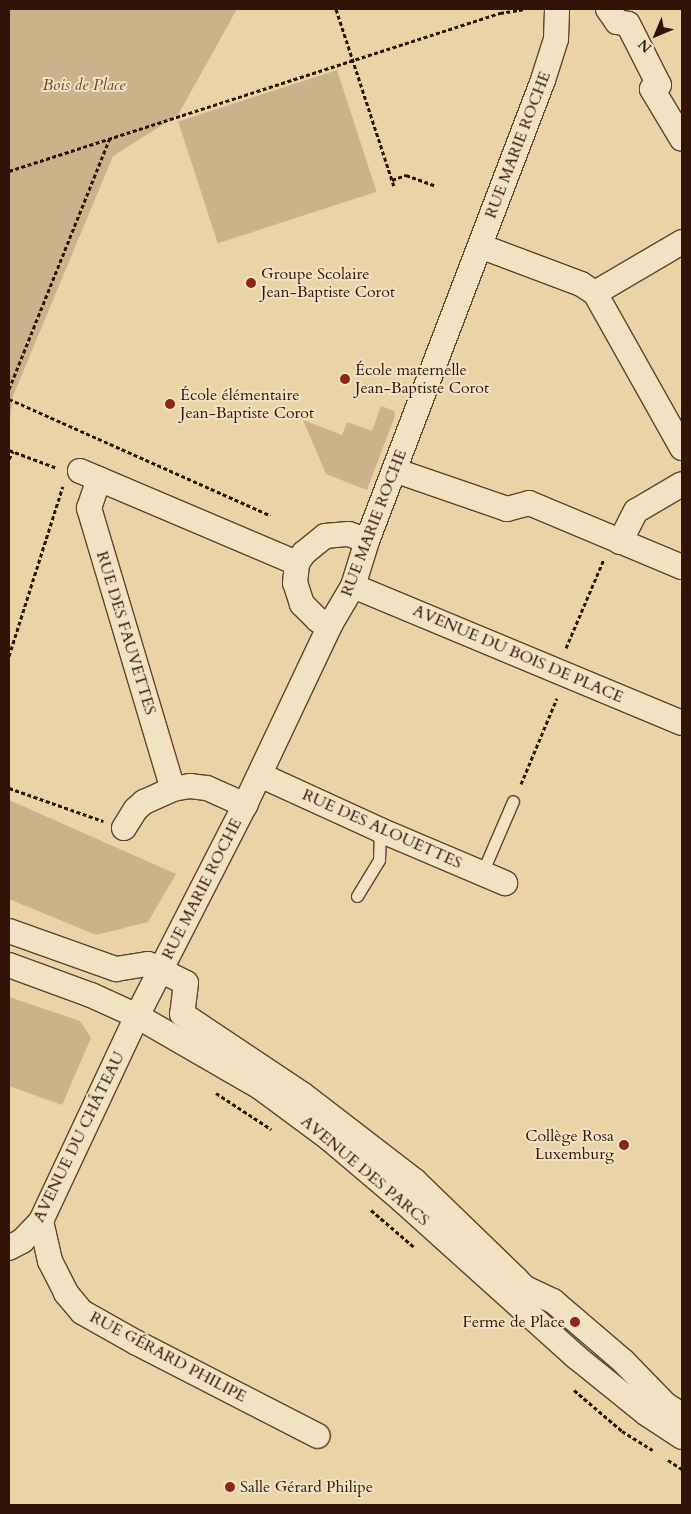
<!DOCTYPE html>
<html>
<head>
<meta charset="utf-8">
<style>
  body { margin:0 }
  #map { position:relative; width:691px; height:1514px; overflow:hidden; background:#ead3a5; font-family:Cardo,serif }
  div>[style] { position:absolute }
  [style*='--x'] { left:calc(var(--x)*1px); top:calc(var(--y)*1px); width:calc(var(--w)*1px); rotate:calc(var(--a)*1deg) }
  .green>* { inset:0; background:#cbb28a; transform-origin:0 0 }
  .path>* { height:3px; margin-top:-1.5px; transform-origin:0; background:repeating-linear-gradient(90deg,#321307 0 4px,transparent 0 6.5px) }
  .roads { filter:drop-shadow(1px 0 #60432e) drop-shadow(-1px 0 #60432e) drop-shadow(0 1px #60432e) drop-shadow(0 -1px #60432e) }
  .lane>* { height:11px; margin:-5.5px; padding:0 5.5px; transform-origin:5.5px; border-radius:5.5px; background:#f1e2c4 }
  .street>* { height:24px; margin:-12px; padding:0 12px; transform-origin:12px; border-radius:12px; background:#f1e2c4 }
  .dots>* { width:14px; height:14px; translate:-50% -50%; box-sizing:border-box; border:2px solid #f1e2c4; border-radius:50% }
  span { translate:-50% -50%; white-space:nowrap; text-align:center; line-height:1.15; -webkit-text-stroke:4px #f1e2c4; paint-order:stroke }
  .park-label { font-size:16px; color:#60432e; font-style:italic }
  .street-label { font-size:16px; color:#321307 }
  .poi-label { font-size:16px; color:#321307 }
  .left { translate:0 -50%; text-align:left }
  .right { translate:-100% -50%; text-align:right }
  .frame { position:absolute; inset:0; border:10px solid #321307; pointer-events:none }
  .north { position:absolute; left:631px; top:10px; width:50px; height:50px; -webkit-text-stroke:4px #f1e2c4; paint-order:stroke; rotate:225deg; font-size:14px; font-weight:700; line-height:20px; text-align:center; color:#321307 }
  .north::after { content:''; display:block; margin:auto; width:18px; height:22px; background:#321307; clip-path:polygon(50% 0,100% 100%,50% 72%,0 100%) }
</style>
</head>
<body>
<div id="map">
  <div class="green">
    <div style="clip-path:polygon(9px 9px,237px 9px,178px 115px,113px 156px,13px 396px,9px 427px)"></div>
    <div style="left:337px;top:70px;width:128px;height:167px;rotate:72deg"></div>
    <div style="clip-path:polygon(381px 406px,394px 411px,395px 416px,367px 490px,326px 474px,303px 420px,342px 435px,347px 422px,372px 431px)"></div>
    <div style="clip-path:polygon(9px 800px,176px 874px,148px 922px,96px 935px,9px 899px)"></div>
    <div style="clip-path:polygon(9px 997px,80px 1021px,91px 1038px,62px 1105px,9px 1086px)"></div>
  </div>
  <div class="path">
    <div style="--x:336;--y:9;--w:186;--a:71.9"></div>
    <div style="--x:9;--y:171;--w:516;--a:-17.84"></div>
    <div style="--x:500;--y:13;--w:24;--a:-9"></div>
    <div style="--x:392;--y:180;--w:15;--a:-20"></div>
    <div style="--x:406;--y:175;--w:30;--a:20"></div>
    <div style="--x:9;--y:389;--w:271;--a:-68.1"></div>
    <div style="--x:9;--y:399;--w:286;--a:24"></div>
    <div style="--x:9;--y:450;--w:51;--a:20.6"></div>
    <div style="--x:9;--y:459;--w:9;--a:-63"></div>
    <div style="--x:566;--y:648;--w:97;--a:-66.9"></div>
    <div style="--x:9;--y:656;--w:178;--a:-72.4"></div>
    <div style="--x:521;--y:784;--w:93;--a:-67.3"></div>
    <div style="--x:9;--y:788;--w:100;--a:19.3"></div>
    <div style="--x:216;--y:1093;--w:66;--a:33.2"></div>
    <div style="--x:371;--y:1210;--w:57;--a:40.7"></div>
    <div style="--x:574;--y:1390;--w:63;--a:40.5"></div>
    <div style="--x:622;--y:1431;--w:36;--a:32"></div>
    <div style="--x:668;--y:1460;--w:17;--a:33"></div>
  </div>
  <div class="roads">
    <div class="lane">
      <div style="--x:482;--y:873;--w:78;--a:-66.7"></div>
      <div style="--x:357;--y:896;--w:42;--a:-58.6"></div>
      <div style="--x:379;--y:860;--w:30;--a:-88"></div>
    </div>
    <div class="street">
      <div style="--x:608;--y:9;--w:16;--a:55"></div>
      <div style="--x:617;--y:22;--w:11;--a:10"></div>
      <div style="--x:628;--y:24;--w:68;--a:63.1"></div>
      <div style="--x:659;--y:85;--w:8;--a:150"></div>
      <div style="--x:652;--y:89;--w:58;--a:59"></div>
      <div style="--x:682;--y:242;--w:101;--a:149.6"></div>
      <div style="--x:595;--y:293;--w:178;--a:60.7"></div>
      <div style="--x:480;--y:246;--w:108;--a:20.6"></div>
      <div style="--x:581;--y:284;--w:17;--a:33"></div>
      <div style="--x:394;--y:470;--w:120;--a:19"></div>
      <div style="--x:507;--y:509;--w:23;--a:-15"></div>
      <div style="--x:529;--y:503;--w:166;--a:22.7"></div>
      <div style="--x:80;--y:471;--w:236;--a:23"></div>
      <div style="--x:99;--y:479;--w:31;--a:109"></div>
      <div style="--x:89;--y:508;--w:293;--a:73.4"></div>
      <div style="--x:620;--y:542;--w:35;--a:-63"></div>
      <div style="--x:636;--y:511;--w:53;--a:-30.4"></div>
      <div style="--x:353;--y:586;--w:356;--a:22.6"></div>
      <div style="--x:330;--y:625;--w:13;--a:-157"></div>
      <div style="--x:318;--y:620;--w:23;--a:-135"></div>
      <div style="--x:302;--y:604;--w:22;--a:-108"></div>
      <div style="--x:295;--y:583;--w:20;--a:-84"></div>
      <div style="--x:297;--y:563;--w:12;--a:-55"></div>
      <div style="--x:304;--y:553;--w:27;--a:-39"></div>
      <div style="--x:325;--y:536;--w:24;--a:-5"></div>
      <div style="--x:349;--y:534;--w:19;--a:21"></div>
      <div style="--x:260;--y:775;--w:132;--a:24.6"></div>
      <div style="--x:380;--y:830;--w:136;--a:23"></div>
      <div style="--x:124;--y:828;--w:22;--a:-58"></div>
      <div style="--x:136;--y:809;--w:11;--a:-41"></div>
      <div style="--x:144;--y:802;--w:32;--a:-24"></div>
      <div style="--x:173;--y:789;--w:17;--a:-10"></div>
      <div style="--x:190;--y:786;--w:17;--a:7"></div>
      <div style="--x:207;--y:788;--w:42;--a:24.1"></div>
      <div style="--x:9;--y:931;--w:114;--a:19.6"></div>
      <div style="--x:116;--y:969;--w:32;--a:-9"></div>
      <div style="--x:148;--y:964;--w:42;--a:26.6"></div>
      <div style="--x:186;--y:983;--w:31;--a:97"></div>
      <div style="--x:182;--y:1014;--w:144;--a:33.7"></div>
      <div style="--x:302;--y:1094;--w:143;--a:37.6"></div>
      <div style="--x:415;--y:1181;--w:141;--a:44.1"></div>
      <div style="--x:516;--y:1279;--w:13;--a:45"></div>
      <div style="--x:525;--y:1288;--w:31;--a:25"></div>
      <div style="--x:553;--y:1301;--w:92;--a:40.6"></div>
      <div style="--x:623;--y:1361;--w:62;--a:45.7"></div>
      <div style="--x:666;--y:1405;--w:19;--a:32"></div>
      <div style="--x:9;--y:965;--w:87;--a:20.1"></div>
      <div style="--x:91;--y:995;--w:51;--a:24.5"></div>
      <div style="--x:137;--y:1016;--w:142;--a:30"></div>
      <div style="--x:260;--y:1087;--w:87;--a:36.6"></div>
      <div style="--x:330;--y:1139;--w:96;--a:40.3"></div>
      <div style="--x:403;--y:1201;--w:232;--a:42"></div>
      <div style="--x:575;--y:1356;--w:92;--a:38.9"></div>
      <div style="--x:647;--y:1414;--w:42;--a:33.3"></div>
      <div style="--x:41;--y:1221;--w:41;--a:77.3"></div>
      <div style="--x:50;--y:1261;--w:36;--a:63"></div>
      <div style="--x:66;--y:1293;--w:25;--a:50"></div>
      <div style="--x:82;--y:1312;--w:63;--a:29.4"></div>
      <div style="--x:137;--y:1343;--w:203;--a:27.2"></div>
      <div style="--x:9;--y:1248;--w:15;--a:-28"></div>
      <div style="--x:22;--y:1241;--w:28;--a:-46"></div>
      <div style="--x:41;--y:1221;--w:226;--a:-64.9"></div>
      <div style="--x:137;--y:1016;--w:237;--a:-62.9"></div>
      <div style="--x:245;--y:805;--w:199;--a:-64.7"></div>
      <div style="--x:330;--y:625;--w:45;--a:-59.5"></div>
      <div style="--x:353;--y:586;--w:47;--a:-72.7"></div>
      <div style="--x:367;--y:541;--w:493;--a:-69.1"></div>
      <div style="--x:543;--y:80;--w:43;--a:-72.4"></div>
      <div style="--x:556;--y:39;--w:30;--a:-88"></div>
    </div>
  </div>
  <div class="dots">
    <div style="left:251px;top:283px;background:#8f2418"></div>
    <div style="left:345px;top:379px;background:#8f2418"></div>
    <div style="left:170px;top:404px;background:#8f2418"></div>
    <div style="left:624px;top:1145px;background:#8f2418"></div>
    <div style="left:575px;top:1322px;background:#8f2418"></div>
    <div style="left:230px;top:1487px;background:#8f2418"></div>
  </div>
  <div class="park-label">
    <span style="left:84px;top:85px">Bois de Place</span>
  </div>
  <div class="street-label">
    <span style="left:518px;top:145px;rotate:-69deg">RUE MARIE ROCHE</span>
    <span style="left:374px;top:523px;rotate:-69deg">RUE MARIE ROCHE</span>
    <span style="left:126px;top:633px;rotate:73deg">RUE DES FAUVETTES</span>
    <span style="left:518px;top:654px;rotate:23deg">AVENUE DU BOIS DE PLACE</span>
    <span style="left:382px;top:829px;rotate:24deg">RUE DES ALOUETTES</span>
    <span style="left:202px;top:889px;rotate:-63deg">RUE MARIE ROCHE</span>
    <span style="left:79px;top:1137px;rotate:-64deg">AVENUE DU CHÂTEAU</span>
    <span style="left:365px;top:1171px;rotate:40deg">AVENUE DES PARCS</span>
    <span style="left:168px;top:1357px;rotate:28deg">RUE GÉRARD PHILIPE</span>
  </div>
  <div class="poi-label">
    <span class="left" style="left:261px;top:283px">Groupe Scolaire<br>Jean-Baptiste Corot</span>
    <span class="left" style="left:355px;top:379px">École maternelle<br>Jean-Baptiste Corot</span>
    <span class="left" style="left:180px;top:404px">École élémentaire<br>Jean-Baptiste Corot</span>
    <span class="right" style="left:614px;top:1145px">Collège Rosa<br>Luxemburg</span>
    <span class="right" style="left:565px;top:1322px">Ferme de Place</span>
    <span class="left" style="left:240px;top:1487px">Salle Gérard Philipe</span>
  </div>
  <div class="frame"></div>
  <div class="north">N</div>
</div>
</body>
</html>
